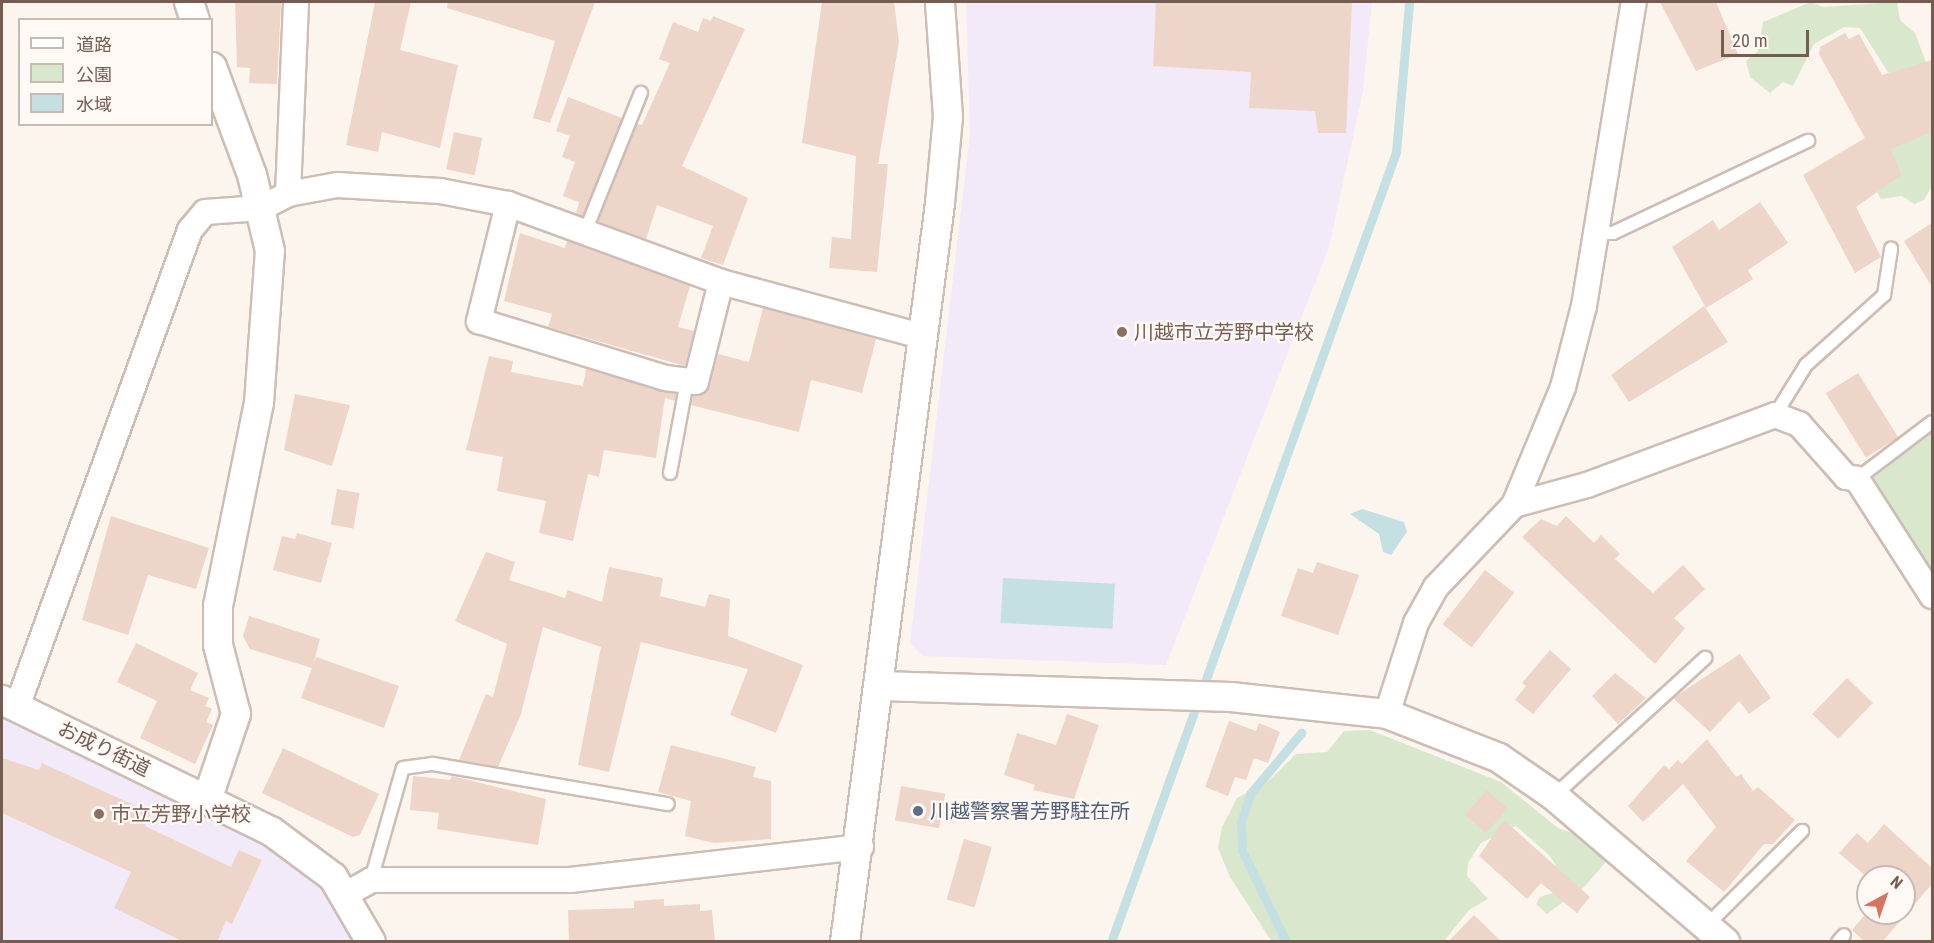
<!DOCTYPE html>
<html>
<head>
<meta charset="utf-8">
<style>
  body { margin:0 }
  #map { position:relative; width:1934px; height:943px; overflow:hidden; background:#fbf5ee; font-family:"Roboto Condensed","Noto Sans JP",sans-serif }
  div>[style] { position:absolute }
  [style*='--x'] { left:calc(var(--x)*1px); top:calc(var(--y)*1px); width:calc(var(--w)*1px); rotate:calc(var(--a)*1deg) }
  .education>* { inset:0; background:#f2eaf8 }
  .green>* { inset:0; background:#d9e8cd }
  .water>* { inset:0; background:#c4e0e3; transform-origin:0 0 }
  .stream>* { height:9px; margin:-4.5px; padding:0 4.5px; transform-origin:4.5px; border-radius:4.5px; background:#c4e0e3 }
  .building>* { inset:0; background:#edd5c9; transform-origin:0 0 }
  .roads { filter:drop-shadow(2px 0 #cdbdb4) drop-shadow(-2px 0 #cdbdb4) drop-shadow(0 2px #cdbdb4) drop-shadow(0 -2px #cdbdb4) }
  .service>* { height:12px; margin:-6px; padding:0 6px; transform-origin:6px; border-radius:6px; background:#fff }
  .minor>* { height:24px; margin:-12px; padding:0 12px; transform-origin:12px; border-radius:12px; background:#fff }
  .tertiary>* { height:28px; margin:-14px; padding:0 14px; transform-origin:14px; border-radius:14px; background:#fff }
  .dots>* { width:16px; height:16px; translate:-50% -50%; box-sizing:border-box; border:3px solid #fef9f4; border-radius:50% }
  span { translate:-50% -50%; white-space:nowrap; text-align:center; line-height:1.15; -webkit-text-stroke:4.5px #fef9f4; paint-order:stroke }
  .education-label { font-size:20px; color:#785e54 }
  .left { translate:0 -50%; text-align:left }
  .street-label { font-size:20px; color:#745c52 }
  .service-label { font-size:20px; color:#4e5e75 }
  .frame { position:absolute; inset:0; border:3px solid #745c52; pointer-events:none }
  .legend { position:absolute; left:18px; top:18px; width:195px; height:108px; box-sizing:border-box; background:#fef9f4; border:2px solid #c7bab3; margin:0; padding:8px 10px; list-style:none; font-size:18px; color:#745c52 }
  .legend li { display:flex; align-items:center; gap:12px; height:30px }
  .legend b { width:30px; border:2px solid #c7bab3 }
  .north { position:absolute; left:1856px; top:865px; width:60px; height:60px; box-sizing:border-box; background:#fef9f4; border:2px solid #c7bab3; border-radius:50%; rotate:40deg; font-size:16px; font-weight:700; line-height:24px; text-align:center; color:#745c52 }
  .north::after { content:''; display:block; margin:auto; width:21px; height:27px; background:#d57663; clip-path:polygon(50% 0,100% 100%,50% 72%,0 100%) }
  .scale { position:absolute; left:1721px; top:30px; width:88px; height:27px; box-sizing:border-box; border:3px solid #745c52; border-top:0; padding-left:8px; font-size:18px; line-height:21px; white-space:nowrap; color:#745c52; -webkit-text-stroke:4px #fef9f4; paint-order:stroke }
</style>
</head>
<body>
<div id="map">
  <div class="education">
    <div style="clip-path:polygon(966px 2px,1372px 2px,1363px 91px,1329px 247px,1166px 665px,923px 656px,910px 643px,970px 134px)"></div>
    <div style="clip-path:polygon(2px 717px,275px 851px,333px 900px,353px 941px,2px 941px)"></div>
  </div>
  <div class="green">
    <div style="clip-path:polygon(1811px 2px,1823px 7px,1897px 2px,1900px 20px,1915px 33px,1932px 78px,1932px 186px,1924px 200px,1914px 204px,1902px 196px,1881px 199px,1873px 185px,1893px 80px,1860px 28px,1844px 27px,1814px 44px,1793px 86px,1783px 82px,1770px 93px,1750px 77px,1746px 61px,1758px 51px,1763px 22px)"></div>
    <div style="clip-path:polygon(1932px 431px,1932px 579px,1870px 481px)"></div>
    <div style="clip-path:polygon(1370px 730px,1501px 782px,1558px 828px,1581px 836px,1610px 857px,1585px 886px,1547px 914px,1536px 904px,1540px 897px,1555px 892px,1565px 881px,1550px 856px,1516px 826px,1481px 843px,1468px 863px,1467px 876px,1488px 899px,1469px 910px,1444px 941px,1272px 942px,1230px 877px,1218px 848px,1222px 827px,1237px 798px,1266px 783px,1296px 754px,1327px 752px,1344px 731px)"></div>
  </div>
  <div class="water">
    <div style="clip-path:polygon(1362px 509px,1404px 522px,1407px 532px,1391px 555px,1383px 552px,1379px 534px,1350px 514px)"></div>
    <div style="left:1003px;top:578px;width:112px;height:45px;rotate:3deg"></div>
  </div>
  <div class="stream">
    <div style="--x:1111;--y:942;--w:840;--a:-70.16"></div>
    <div style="--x:1396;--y:152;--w:151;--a:-85"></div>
    <div style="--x:1286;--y:942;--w:102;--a:-115.6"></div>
    <div style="--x:1242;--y:850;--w:28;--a:-92"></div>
    <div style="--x:1241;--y:822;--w:29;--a:-72"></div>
    <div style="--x:1250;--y:794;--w:80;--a:-50.1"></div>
  </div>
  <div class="building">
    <div style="clip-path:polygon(235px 2px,281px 2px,277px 84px,249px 83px,250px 68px,237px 67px)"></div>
    <div style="clip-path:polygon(375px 2px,411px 2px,400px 50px,458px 65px,440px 148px,382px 132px,378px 152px,346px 145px)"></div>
    <div style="clip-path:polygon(448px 2px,595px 2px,550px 123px,533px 118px,555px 41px,447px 8px)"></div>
    <div style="clip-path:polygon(822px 2px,894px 2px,899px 42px,878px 164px,888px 164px,877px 272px,829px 268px,832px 237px,851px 239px,856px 156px,802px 143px)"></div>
    <div style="clip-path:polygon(1156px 2px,1352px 2px,1346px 133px,1318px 133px,1315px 111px,1249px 108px,1251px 72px,1153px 66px)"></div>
    <div style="clip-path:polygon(1660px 2px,1716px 2px,1738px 54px,1696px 71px)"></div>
    <div style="clip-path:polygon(713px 16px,745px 29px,682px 166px,748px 198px,723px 265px,701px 258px,713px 226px,657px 205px,646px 239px,598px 222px,637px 124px,642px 125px,670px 63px,659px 59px,673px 22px,698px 32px,703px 18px,711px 21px)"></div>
    <div style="clip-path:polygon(1845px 33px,1849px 39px,1859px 34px,1882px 75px,1932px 60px,1932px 132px,1891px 149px,1901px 175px,1856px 207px,1881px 257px,1855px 273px,1803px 175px,1865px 138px,1819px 54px,1820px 47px)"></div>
    <div style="clip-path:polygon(568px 97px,622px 118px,583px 216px,576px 214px,579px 202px,563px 196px,575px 162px,562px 157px,570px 136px,556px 131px)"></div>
    <div style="left:454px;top:132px;width:29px;height:38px;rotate:12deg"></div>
    <div style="clip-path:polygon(1760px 202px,1788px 243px,1748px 270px,1753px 279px,1706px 308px,1672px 247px,1713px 220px,1719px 230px)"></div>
    <div style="clip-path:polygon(1932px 223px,1932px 287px,1904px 241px)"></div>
    <div style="clip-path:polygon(520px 233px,565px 248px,567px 241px,690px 286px,678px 327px,694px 331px,685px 366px,548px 327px,552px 314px,504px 301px)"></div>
    <div style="clip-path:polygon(1704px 306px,1728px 342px,1629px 402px,1611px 375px)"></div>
    <div style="clip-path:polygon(763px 308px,876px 339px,862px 393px,811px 380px,799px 432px,691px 405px,693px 396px,710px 386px,718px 354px,749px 362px)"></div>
    <div style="clip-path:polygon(489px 356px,513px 361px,511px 372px,583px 386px,586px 369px,676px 394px,675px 401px,665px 398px,656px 458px,604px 450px,599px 477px,588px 474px,573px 541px,539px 533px,546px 501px,497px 491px,503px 457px,466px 450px)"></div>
    <div style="left:1858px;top:373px;width:76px;height:38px;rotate:58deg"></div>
    <div style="clip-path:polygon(295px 394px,350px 405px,332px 466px,284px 450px)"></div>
    <div style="left:337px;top:489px;width:23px;height:36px;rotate:10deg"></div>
    <div style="clip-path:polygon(111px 516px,209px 548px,196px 589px,148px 575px,128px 635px,82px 620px)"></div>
    <div style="clip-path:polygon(1566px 516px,1594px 543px,1601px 535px,1620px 554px,1615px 559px,1653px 593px,1683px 565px,1705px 589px,1674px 618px,1685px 628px,1655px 664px,1522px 537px,1541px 519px,1557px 526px)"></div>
    <div style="clip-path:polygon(297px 533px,332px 543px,321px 583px,273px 570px,282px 536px,295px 539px)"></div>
    <div style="clip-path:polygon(486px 552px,515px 562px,509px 580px,565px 598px,568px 590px,602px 602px,609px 567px,663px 578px,660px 596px,705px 607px,709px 594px,730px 599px,728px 636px,803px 665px,776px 733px,730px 715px,748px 669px,641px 642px,609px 772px,578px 765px,601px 647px,543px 627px,521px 714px,498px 767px,459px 760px,486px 694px,493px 697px,507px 644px,455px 621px)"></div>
    <div style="clip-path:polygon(1317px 562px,1359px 575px,1338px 635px,1281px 616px,1298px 568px,1313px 573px)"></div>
    <div style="left:1485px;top:570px;width:37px;height:69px;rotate:38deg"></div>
    <div style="clip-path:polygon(249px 616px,320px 639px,313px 665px,316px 657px,399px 686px,384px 728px,301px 698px,312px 668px,250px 649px,243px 636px)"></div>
    <div style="clip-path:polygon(136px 643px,198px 673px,190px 690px,209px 698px,205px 706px,212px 709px,206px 722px,213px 725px,195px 764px,140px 738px,157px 701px,117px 682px)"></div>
    <div style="clip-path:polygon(1550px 650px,1571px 669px,1533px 714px,1515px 700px,1526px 686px,1522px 683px)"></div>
    <div style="clip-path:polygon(1740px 654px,1771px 698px,1749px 714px,1739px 701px,1710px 732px,1673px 698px)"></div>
    <div style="clip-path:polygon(1615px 673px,1646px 698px,1618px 724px,1592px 696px)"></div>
    <div style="left:1847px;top:678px;width:36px;height:50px;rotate:44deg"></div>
    <div style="clip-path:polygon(1067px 714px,1099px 725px,1074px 799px,1033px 790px,1035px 785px,1004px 775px,1017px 733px,1056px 745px)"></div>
    <div style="clip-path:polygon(1229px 721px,1256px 731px,1259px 723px,1280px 732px,1268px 763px,1254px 758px,1246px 780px,1235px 777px,1228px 796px,1205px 787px)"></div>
    <div style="clip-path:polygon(1707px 739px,1736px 777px,1741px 774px,1753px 791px,1758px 787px,1795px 820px,1773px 844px,1764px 844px,1724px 892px,1686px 861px,1716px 827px,1683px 784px,1643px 822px,1628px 806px,1664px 765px,1669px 769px,1678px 760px,1682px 764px)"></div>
    <div style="clip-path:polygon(671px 745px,756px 767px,753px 777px,771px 781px,771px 839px,714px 843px,685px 836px,691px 801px,658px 792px)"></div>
    <div style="clip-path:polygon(283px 748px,379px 794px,360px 835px,353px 837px,262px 793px)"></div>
    <div style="clip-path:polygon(2px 758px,39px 770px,42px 763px,151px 813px,145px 826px,231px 867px,239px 850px,262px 860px,232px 924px,226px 921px,217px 942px,184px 942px,114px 908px,131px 872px,2px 813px)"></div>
    <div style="clip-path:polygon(413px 776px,450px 780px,452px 776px,546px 799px,538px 845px,437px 829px,439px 813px,410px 810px)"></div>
    <div style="left:901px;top:786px;width:45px;height:35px;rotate:10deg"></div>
    <div style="left:1487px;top:790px;width:28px;height:33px;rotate:42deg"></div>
    <div style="clip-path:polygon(1504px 820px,1590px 897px,1577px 913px,1541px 883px,1527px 899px,1479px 856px)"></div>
    <div style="clip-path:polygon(1884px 824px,1932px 868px,1932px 884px,1882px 942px,1865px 942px,1852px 930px,1868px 911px,1904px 913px,1904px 877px,1868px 878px,1839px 853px,1857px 833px,1868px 843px)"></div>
    <div style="left:964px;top:839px;width:29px;height:63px;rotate:16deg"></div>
    <div style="clip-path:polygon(664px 899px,664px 906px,700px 904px,700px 911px,712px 910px,715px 942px,569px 942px,568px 910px,634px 908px,634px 901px)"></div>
    <div style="clip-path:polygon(1474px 915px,1502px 942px,1448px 942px)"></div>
  </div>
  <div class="roads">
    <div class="service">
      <div style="--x:585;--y:232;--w:150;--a:-68.1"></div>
      <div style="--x:1596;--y:233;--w:17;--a:0"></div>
      <div style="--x:1613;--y:233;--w:216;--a:-25.3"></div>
      <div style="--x:1775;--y:415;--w:59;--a:-58.2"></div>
      <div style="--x:1806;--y:365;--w:105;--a:-41.9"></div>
      <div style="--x:1884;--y:295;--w:47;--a:-81.3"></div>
      <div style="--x:670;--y:473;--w:94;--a:-79.5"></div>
      <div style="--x:1857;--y:479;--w:94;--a:-37.2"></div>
      <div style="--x:1554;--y:796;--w:205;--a:-42.4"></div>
      <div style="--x:371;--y:880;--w:116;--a:-74.1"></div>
      <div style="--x:403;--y:768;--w:30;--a:-8"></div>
      <div style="--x:433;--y:764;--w:238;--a:9.7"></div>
      <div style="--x:1707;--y:925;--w:134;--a:-44.7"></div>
      <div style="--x:1838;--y:942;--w:9;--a:-49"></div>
    </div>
    <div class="minor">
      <div style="--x:288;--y:194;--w:192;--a:-87.6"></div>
      <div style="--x:508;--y:204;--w:121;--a:103.9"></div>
      <div style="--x:479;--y:321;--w:195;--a:17"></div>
      <div style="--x:665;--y:378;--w:31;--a:7"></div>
      <div style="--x:696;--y:382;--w:103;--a:-76"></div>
      <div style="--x:1514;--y:505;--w:76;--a:-15.3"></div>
      <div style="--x:1587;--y:485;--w:201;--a:-20.4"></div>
      <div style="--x:1775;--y:415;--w:26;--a:21"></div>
      <div style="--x:1799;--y:424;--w:71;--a:48.4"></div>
      <div style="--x:1846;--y:477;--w:11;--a:10"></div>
      <div style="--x:1857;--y:479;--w:139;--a:57.3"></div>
      <div style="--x:17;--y:707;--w:507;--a:-70.07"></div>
      <div style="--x:190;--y:230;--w:23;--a:-50"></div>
      <div style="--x:205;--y:212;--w:56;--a:-4.1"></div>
      <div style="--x:261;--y:208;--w:30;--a:-27"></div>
      <div style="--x:288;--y:194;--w:50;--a:-10.4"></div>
      <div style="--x:337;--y:185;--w:103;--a:3.3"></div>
      <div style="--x:440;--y:191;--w:69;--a:10.8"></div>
      <div style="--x:508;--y:204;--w:227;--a:20.1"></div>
      <div style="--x:721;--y:282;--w:211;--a:15.1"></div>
      <div style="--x:1387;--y:714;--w:96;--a:-72.3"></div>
      <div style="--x:1416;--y:623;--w:41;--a:-60.9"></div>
      <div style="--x:1436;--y:587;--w:113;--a:-46.4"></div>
      <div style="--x:1514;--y:505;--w:128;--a:-67.4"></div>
      <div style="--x:1563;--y:387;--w:84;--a:-75.5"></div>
      <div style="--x:1584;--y:306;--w:308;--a:-80.7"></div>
      <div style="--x:348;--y:893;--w:26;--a:-29"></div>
      <div style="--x:371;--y:880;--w:199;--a:0"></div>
      <div style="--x:570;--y:880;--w:293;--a:-6.5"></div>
    </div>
    <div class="tertiary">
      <div style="--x:189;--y:2;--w:19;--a:72"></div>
      <div style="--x:881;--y:686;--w:350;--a:1.8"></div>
      <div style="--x:1231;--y:697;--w:157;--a:6.2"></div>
      <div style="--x:1387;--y:714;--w:120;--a:21.4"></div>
      <div style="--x:1499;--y:758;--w:67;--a:34.6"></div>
      <div style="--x:1554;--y:796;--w:225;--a:40.5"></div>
      <div style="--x:2;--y:700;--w:299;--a:26"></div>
      <div style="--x:271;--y:831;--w:77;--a:36.6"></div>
      <div style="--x:333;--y:877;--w:75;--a:59.7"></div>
      <div style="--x:208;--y:797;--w:88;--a:-71.4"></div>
      <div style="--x:236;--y:714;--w:71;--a:-104.6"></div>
      <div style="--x:218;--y:645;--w:39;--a:-90"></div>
      <div style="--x:218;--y:606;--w:207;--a:-78.6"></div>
      <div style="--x:259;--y:403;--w:152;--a:-85.9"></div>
      <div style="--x:270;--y:251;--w:78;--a:-103.3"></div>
      <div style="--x:252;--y:175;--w:115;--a:-110.3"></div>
      <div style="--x:845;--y:942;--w:745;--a:-82.67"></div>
      <div style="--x:940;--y:203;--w:86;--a:-84.7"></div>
      <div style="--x:948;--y:117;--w:115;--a:-94"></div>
    </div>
  </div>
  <div class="dots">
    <div style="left:1122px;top:332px;background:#8d6e63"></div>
    <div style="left:918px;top:811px;background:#5c6f8a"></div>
    <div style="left:99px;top:814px;background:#8d6e63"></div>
  </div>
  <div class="education-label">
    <span class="left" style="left:1134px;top:332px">川越市立芳野中学校</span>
    <span class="left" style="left:111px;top:814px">市立芳野小学校</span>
  </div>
  <div class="street-label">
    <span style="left:104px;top:749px;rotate:26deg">お成り街道</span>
  </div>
  <div class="service-label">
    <span class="left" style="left:930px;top:811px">川越警察署芳野駐在所</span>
  </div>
  <div class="frame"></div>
  <ul class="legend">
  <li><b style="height:8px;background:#fff"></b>道路</li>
  <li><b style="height:16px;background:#d9e8cd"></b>公園</li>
  <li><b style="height:16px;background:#c4e0e3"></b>水域</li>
  </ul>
  <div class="north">N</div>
  <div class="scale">20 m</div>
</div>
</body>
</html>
